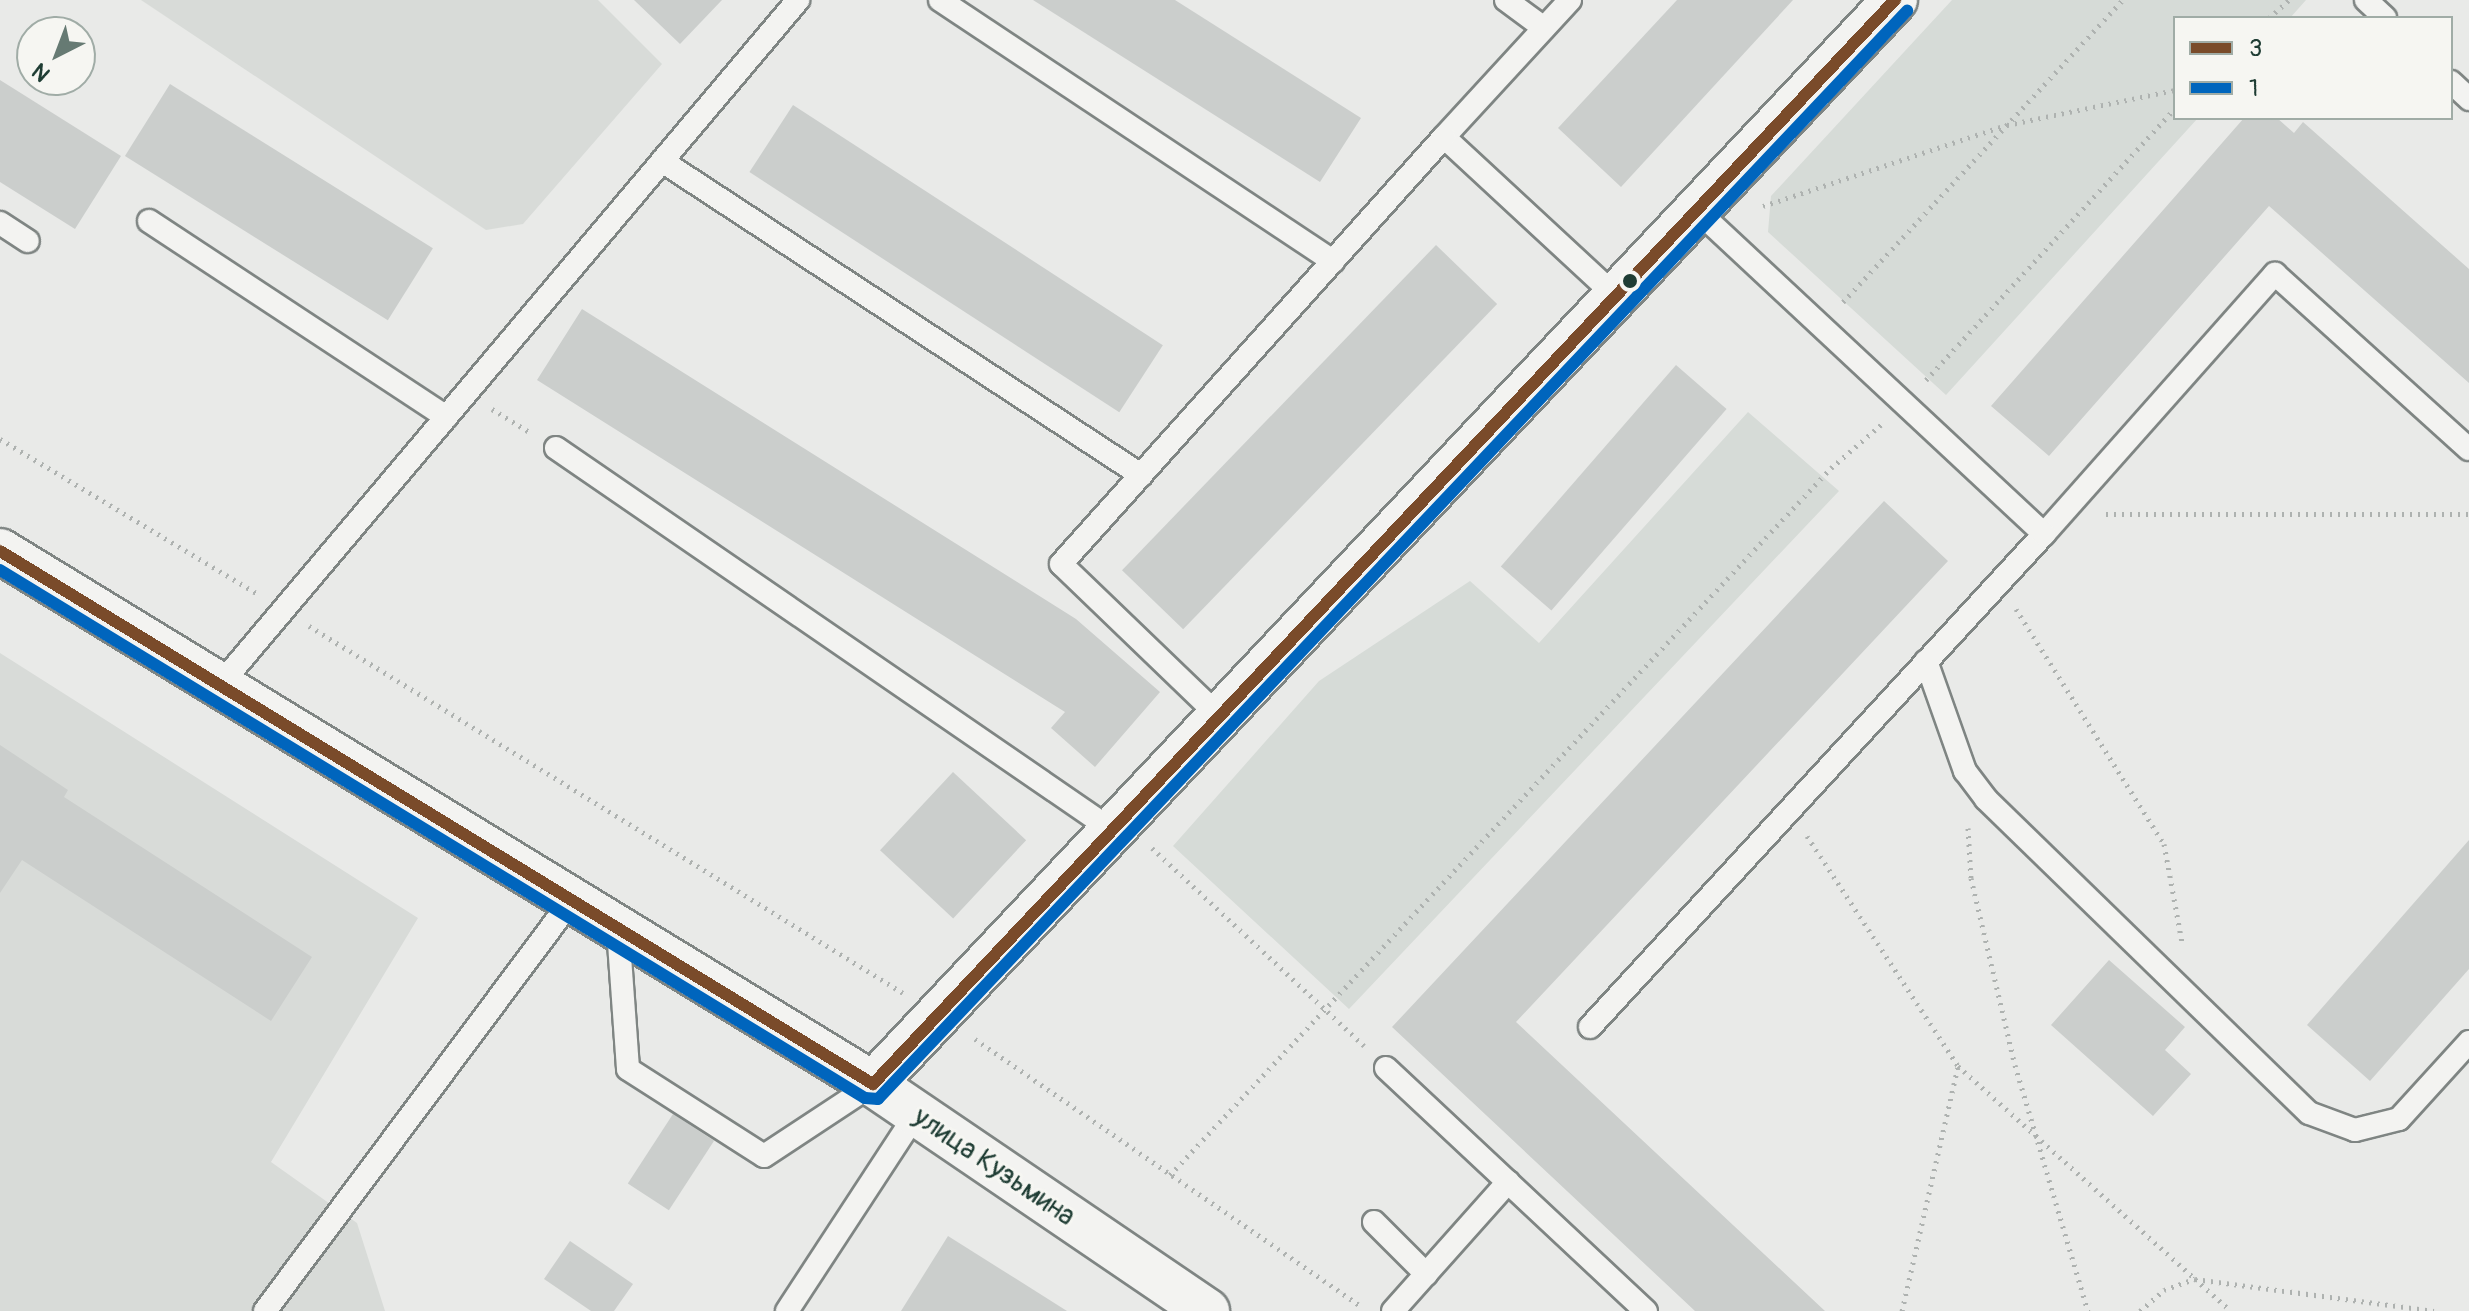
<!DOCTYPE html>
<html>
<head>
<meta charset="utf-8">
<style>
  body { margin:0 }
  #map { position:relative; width:2469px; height:1311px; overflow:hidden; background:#e9eae8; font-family:Pangolin,sans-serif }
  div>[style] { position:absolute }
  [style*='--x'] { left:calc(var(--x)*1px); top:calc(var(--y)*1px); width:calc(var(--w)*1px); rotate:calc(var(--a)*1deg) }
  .built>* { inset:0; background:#d8dbd8 }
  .green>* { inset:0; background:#d6dbd7 }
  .building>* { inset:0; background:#cbcecc; transform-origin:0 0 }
  .path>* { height:5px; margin-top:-2.5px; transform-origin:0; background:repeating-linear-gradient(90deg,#aeb2b0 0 2px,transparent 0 8px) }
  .roads { filter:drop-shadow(2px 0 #7f8583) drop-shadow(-2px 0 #7f8583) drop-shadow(0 2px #7f8583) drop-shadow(0 -2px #7f8583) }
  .lane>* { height:22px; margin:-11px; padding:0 11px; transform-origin:11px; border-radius:11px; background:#f3f3f1 }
  .secondary>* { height:44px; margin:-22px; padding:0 22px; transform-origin:22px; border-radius:22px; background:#f3f3f1 }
  .bus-1>* { height:12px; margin:-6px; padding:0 6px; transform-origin:6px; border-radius:6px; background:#7a4b2a }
  .bus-2>* { height:12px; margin:-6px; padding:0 6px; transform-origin:6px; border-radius:6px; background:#0065bd }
  .dots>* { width:22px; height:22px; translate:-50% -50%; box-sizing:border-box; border:4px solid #f6f6f2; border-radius:50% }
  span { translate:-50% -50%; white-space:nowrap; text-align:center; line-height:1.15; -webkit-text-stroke:6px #f6f6f2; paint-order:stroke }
  .street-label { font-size:28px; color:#1f3d34 }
  .legend { position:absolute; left:2173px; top:16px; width:280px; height:104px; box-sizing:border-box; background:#f6f6f2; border:2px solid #a0aca6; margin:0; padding:10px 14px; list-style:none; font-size:24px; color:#1f3d34 }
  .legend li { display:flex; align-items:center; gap:16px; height:40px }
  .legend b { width:40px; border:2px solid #a0aca6 }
  .north { position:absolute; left:16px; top:16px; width:80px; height:80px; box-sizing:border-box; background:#f6f6f2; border:2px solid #a0aca6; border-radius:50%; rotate:222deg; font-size:22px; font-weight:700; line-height:32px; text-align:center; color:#1f3d34 }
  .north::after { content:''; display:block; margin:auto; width:28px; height:36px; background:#667a73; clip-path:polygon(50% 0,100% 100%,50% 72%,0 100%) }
</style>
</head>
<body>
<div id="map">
  <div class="built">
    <div style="clip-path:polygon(141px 0,598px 0,662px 64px,523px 224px,486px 230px)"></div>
    <div style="clip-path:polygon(0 653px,418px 918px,271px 1162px,357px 1223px,385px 1311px,0 1311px)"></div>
  </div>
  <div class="green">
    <div style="clip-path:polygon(1952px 0,2306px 0,2290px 18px,2175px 18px,2175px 118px,2198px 118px,1946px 395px,1768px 232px,1771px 196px)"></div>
    <div style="clip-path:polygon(1748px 412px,1839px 491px,1349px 1009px,1173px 846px,1319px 681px,1470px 581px,1539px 643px)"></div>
  </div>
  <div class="building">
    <div style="clip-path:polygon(634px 0,722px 0,680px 44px)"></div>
    <div style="clip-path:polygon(1033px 0,1175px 0,1361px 118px,1320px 182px)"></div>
    <div style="clip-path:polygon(1677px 0,1793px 0,1621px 187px,1558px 128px)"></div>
    <div style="clip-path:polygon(0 80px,121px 156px,75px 229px,0 182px)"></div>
    <div style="left:170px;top:84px;width:310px;height:85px;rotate:32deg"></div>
    <div style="left:793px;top:105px;width:441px;height:80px;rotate:33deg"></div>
    <div style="clip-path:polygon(2244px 118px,2277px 118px,2294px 133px,2303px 122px,2469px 269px,2469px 383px,2269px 206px,2049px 456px,1991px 406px)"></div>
    <div style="left:1436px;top:245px;width:85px;height:452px;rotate:44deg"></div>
    <div style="clip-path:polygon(582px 309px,1076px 619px,1160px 692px,1095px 767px,1051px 728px,1065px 712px,537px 380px)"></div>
    <div style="left:1676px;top:365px;width:67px;height:267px;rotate:41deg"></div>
    <div style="clip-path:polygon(1884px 501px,1948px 561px,1516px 1022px,1825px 1311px,1695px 1311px,1392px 1027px)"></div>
    <div style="clip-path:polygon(0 745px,68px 790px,64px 797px,312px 957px,271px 1021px,22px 860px,0 893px)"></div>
    <div style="left:953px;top:772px;width:100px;height:107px;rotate:43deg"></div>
    <div style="clip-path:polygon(2469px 840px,2469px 969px,2370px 1081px,2307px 1025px)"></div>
    <div style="clip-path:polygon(2109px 960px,2185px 1027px,2165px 1050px,2191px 1074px,2153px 1116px,2051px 1025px)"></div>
    <div style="left:673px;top:1114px;width:49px;height:83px;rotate:33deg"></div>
    <div style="clip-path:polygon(948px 1236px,1067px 1311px,901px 1311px)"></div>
    <div style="clip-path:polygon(570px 1241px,633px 1284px,614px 1311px,591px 1311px,544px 1279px)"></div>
  </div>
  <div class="path">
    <div style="--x:2269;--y:18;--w:27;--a:-42"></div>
    <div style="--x:1763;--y:206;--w:257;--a:-18.4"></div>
    <div style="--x:2007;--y:125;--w:172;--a:-11.8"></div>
    <div style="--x:1843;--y:302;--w:412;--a:-47.2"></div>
    <div style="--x:1926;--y:380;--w:369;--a:-47.5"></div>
    <div style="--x:492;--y:409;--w:46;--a:31.6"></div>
    <div style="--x:0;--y:439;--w:299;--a:31"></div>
    <div style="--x:2106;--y:514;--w:363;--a:0"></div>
    <div style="--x:2016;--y:609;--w:278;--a:57.8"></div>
    <div style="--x:2164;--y:844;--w:100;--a:79.6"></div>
    <div style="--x:309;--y:626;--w:698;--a:31.71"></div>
    <div style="--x:1968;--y:828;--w:50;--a:86.6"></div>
    <div style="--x:1971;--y:878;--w:192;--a:76.8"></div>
    <div style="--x:2015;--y:1065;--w:257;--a:73.5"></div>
    <div style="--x:1807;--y:836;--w:275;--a:56.7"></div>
    <div style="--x:1958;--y:1066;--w:319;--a:41.9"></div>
    <div style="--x:2195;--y:1279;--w:241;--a:7.6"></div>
    <div style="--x:1152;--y:848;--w:290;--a:43"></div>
    <div style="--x:975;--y:1039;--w:471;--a:34.7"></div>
    <div style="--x:1170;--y:1175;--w:968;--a:-46.93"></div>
    <div style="--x:1831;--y:468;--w:67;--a:-40.8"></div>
    <div style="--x:1902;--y:1311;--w:250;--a:-77.1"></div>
    <div style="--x:2140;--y:1311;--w:32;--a:-41"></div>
    <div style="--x:2164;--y:1290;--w:33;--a:-20"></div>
    <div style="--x:2195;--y:1279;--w:48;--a:41.6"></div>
  </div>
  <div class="roads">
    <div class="lane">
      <div style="--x:940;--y:0;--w:472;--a:33.6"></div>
      <div style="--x:1506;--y:0;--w:47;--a:36.4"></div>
      <div style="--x:1570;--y:0;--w:186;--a:132.6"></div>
      <div style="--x:1444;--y:137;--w:234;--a:42.8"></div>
      <div style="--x:2366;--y:0;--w:26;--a:43"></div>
      <div style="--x:2451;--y:82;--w:25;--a:43"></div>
      <div style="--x:662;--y:161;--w:573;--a:33.25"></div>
      <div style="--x:149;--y:221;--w:356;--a:33.4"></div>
      <div style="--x:0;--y:223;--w:33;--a:33"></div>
      <div style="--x:556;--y:448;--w:675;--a:34.49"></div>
      <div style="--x:2044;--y:534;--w:348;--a:-48.4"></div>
      <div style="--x:2275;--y:274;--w:261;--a:42.1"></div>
      <div style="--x:1926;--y:661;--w:117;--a:70.5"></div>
      <div style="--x:1965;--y:771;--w:35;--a:53"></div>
      <div style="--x:1986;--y:799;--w:450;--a:44.2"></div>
      <div style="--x:2309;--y:1113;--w:49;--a:20.3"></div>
      <div style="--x:2355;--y:1130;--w:45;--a:-14"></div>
      <div style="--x:2399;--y:1119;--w:104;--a:-47.7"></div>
      <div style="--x:219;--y:686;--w:898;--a:-49.83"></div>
      <div style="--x:1219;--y:716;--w:219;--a:-136.1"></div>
      <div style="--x:1061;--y:564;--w:574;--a:-48.11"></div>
      <div style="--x:618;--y:929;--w:140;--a:85.9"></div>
      <div style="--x:628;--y:1069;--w:161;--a:32.6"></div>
      <div style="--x:764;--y:1156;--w:131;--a:-33.4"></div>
      <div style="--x:1590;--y:1027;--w:670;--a:-47.36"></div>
      <div style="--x:2044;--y:534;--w:475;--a:-137"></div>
      <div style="--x:1386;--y:1068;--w:356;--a:43.1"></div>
      <div style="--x:1374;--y:1222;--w:74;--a:45"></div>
      <div style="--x:265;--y:1311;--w:512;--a:-53.26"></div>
      <div style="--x:787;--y:1311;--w:235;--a:-56.8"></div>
      <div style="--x:1393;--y:1311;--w:173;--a:-48.3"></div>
    </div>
    <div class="secondary">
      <div style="--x:0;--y:551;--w:1023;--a:31.41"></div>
      <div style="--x:873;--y:1084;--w:404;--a:34.2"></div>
      <div style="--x:873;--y:1084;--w:1490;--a:-46.69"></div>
    </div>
  </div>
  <div class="bus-1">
    <div style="--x:0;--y:551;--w:1023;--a:31.41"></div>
    <div style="--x:873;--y:1084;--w:1490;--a:-46.69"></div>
  </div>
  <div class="bus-2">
    <div style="--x:0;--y:570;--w:1013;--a:31.4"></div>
    <div style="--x:865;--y:1098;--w:13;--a:4"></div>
    <div style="--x:878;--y:1099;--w:1498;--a:-46.6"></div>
  </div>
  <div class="dots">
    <div style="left:1630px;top:281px;background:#1f3d34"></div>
  </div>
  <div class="street-label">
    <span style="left:994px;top:1167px;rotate:34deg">улица Кузьмина</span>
  </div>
  <ul class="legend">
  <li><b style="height:10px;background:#7a4b2a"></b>3</li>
  <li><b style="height:10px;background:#0065bd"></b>1</li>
  </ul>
  <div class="north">N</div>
</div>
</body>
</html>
